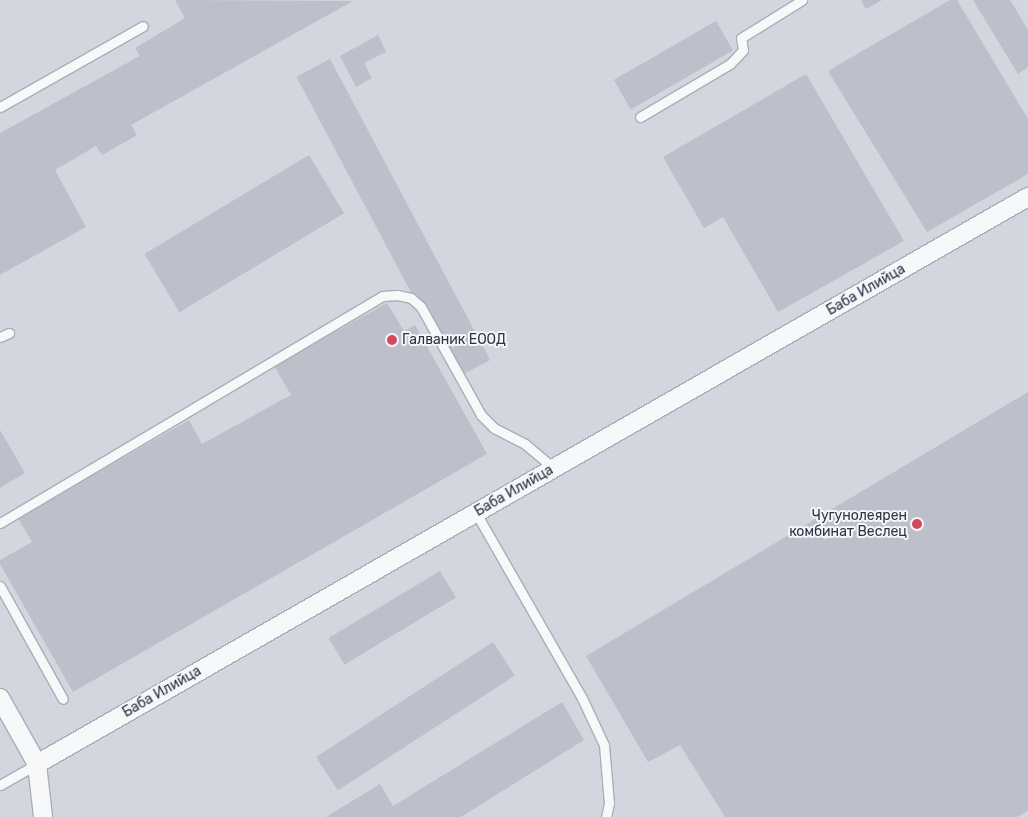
<!DOCTYPE html>
<html>
<head>
<meta charset="utf-8">
<style>
  body { margin:0 }
  #map { position:relative; width:1028px; height:817px; overflow:hidden; background:#e4e7ec; font-family:Rubik,sans-serif }
  div>[style] { position:absolute }
  [style*='--x'] { left:calc(var(--x)*1px); top:calc(var(--y)*1px); width:calc(var(--w)*1px); rotate:calc(var(--a)*1deg) }
  .built>* { inset:0; background:#d2d6de; transform-origin:0 0 }
  .building>* { inset:0; background:#bbc0ca; transform-origin:0 0 }
  .roads { filter:drop-shadow(1px 0 #a9aeb7) drop-shadow(-1px 0 #a9aeb7) drop-shadow(0 1px #a9aeb7) drop-shadow(0 -1px #a9aeb7) }
  .lane>* { height:9px; margin:-4.5px; padding:0 4.5px; transform-origin:4.5px; border-radius:4.5px; background:#f7f8fa }
  .street>* { height:18px; margin:-9px; padding:0 9px; transform-origin:9px; border-radius:9px; background:#f7f8fa }
  .dots>* { width:14px; height:14px; translate:-50% -50%; box-sizing:border-box; border:2px solid #f4f6f9; border-radius:50% }
  span { translate:-50% -50%; white-space:nowrap; text-align:center; line-height:1.15; -webkit-text-stroke:4px #f4f6f9; paint-order:stroke }
  .street-label { font-size:14px; color:#2b3445 }
  .poi-label { font-size:14px; color:#2b3445 }
  .left { translate:0 -50%; text-align:left }
  .right { translate:-100% -50%; text-align:right }
</style>
</head>
<body>
<div id="map">
  <div class="built">
    <div style="left:0;top:0;width:1028px;height:817px"></div>
  </div>
  <div class="building">
    <div style="clip-path:polygon(175px 0,353px 1px,131px 125px,137px 135px,102px 155px,96px 146px,55px 170px,86px 227px,0 275px,0 133px,140px 56px,135px 48px,185px 18px)"></div>
    <div style="clip-path:polygon(861px 0,882px 0,866px 9px)"></div>
    <div style="clip-path:polygon(950px 0,957px 0,1028px 119px,1028px 174px,927px 232px,828px 71px)"></div>
    <div style="clip-path:polygon(973px 0,1010px 0,1028px 30px,1028px 67px,1018px 74px)"></div>
    <div style="left:716px;top:21px;width:34px;height:118px;rotate:60deg"></div>
    <div style="clip-path:polygon(378px 35px,386px 52px,364px 63px,372px 78px,356px 87px,340px 56px)"></div>
    <div style="left:330px;top:59px;width:341px;height:38px;rotate:62deg"></div>
    <div style="clip-path:polygon(806px 74px,904px 241px,778px 312px,723px 217px,704px 228px,663px 157px)"></div>
    <div style="left:309px;top:155px;width:68px;height:192px;rotate:59deg"></div>
    <div style="clip-path:polygon(387px 303px,404px 331px,415px 325px,487px 454px,73px 692px,0 564px,0 560px,32px 542px,18px 518px,189px 420px,202px 444px,291px 395px,274px 366px)"></div>
    <div style="clip-path:polygon(1028px 392px,1028px 811px,1017px 817px,725px 817px,680px 745px,648px 762px,586px 656px)"></div>
    <div style="clip-path:polygon(0 430px,25px 473px,0 488px)"></div>
    <div style="left:440px;top:571px;width:31px;height:130px;rotate:59deg"></div>
    <div style="left:493px;top:642px;width:40px;height:211px;rotate:57deg"></div>
    <div style="clip-path:polygon(562px 702px,584px 740px,461px 817px,326px 817px,380px 784px,393px 806px)"></div>
  </div>
  <div class="roads">
    <div class="lane">
      <div style="--x:0;--y:107;--w:164;--a:-29.5"></div>
      <div style="--x:640;--y:117;--w:104;--a:-30.5"></div>
      <div style="--x:730;--y:64;--w:19;--a:-47"></div>
      <div style="--x:743;--y:50;--w:12;--a:-99"></div>
      <div style="--x:741;--y:38;--w:72;--a:-31.9"></div>
      <div style="--x:0;--y:337;--w:10;--a:-24"></div>
      <div style="--x:476;--y:513;--w:213;--a:60.2"></div>
      <div style="--x:582;--y:698;--w:52;--a:64.9"></div>
      <div style="--x:604;--y:745;--w:58;--a:85.1"></div>
      <div style="--x:609;--y:803;--w:14;--a:102"></div>
      <div style="--x:0;--y:523;--w:444;--a:-30.7"></div>
      <div style="--x:382;--y:296;--w:15;--a:-4"></div>
      <div style="--x:397;--y:295;--w:14;--a:12"></div>
      <div style="--x:411;--y:298;--w:13;--a:42"></div>
      <div style="--x:421;--y:307;--w:124;--a:60.9"></div>
      <div style="--x:481;--y:415;--w:18;--a:45"></div>
      <div style="--x:494;--y:428;--w:35;--a:27"></div>
      <div style="--x:525;--y:444;--w:38;--a:40"></div>
      <div style="--x:0;--y:586;--w:129;--a:60.9"></div>
      <div style="--x:0;--y:785;--w:43;--a:-29.6"></div>
    </div>
    <div class="street">
      <div style="--x:0;--y:698;--w:76;--a:60.7"></div>
      <div style="--x:37;--y:764;--w:53;--a:83.5"></div>
      <div style="--x:37;--y:764;--w:1142;--a:-29.78"></div>
    </div>
  </div>
  <div class="dots">
    <div style="left:392px;top:340px;background:#d1495b"></div>
    <div style="left:917px;top:524px;background:#d1495b"></div>
  </div>
  <div class="street-label">
    <span style="left:866px;top:290px;rotate:-30deg">Баба Илийца</span>
    <span style="left:514px;top:491px;rotate:-30deg">Баба Илийца</span>
    <span style="left:162px;top:692px;rotate:-30deg">Баба Илийца</span>
  </div>
  <div class="poi-label">
    <span class="left" style="left:402px;top:340px">Галваник ЕООД</span>
    <span class="right" style="left:907px;top:524px">Чугунолеярен<br>комбинат Веслец</span>
  </div>
</div>
</body>
</html>
